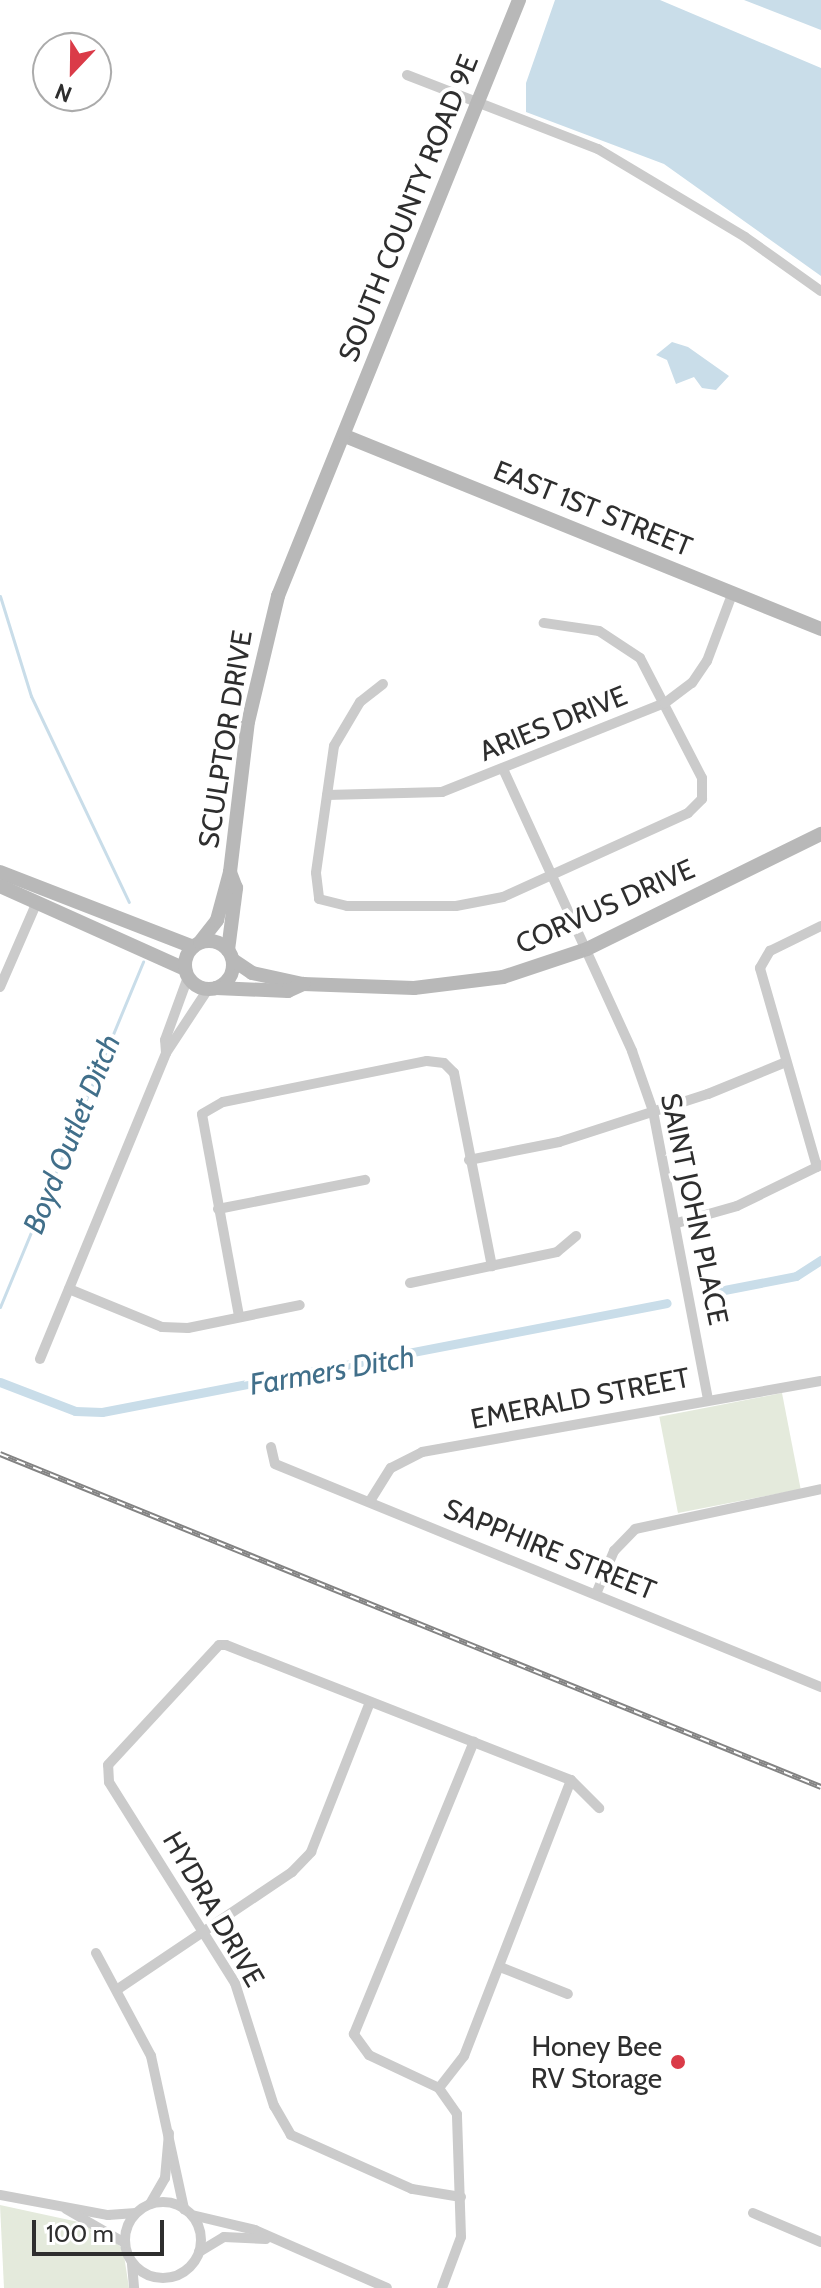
<!DOCTYPE html>
<html>
<head>
<meta charset="utf-8">
<style>
  body { margin:0 }
  #map { position:relative; width:821px; height:2288px; overflow:hidden; background:#fff; font-family:Cabin,sans-serif }
  div>[style] { position:absolute }
  [style*='--x'] { left:calc(var(--x)*1px); top:calc(var(--y)*1px); width:calc(var(--w)*1px); rotate:calc(var(--a)*1deg) }
  .green>* { inset:0; background:#e4eadc; transform-origin:0 0 }
  .water>* { inset:0; background:#c9dde9 }
  .stream>* { height:3px; margin:-1.5px; padding:0 1.5px; transform-origin:1.5px; border-radius:1.5px; background:#c9dde9 }
  .canal>* { height:9px; margin:-4.5px; padding:0 4.5px; transform-origin:4.5px; border-radius:4.5px; background:#c9dde9 }
  .street>* { height:10px; margin:-5px; padding:0 5px; transform-origin:5px; border-radius:5px; background:#cbcbcb }
  .street>.ring { margin:-5px; padding:0; box-sizing:content-box; background:none; border:10px solid #cbcbcb; border-radius:50% }
  .secondary>* { height:14px; margin:-7px; padding:0 7px; transform-origin:7px; border-radius:7px; background:#b8b8b8 }
  .secondary>.ring { margin:-7px; padding:0; box-sizing:content-box; background:none; border:14px solid #b8b8b8; border-radius:50% }
  .rail>* { height:6px; margin-top:-3px; transform-origin:0; background:repeating-linear-gradient(90deg,#fff 0 9px,#838383 0 18px); box-sizing:border-box; border-block:2px solid #838383 }
  .dots>* { width:22px; height:22px; translate:-50% -50%; box-sizing:border-box; border:4px solid #fff; border-radius:50% }
  span { translate:-50% -50%; white-space:nowrap; text-align:center; line-height:1.15; -webkit-text-stroke:8px #fff; paint-order:stroke }
  .street-label { font-size:28px; color:#2e2e2e }
  .poi-label { font-size:28px; color:#2e2e2e }
  .right { translate:-100% -50%; text-align:right }
  .water-label { font-size:30px; color:#416f8a; font-style:italic }
  .north { position:absolute; left:32px; top:32px; width:80px; height:80px; box-sizing:border-box; background:#fff; border:2px solid #ababab; border-radius:50%; rotate:202deg; font-size:22px; font-weight:700; line-height:32px; text-align:center; color:#2e2e2e }
  .north::after { content:''; display:block; margin:auto; width:28px; height:36px; background:#da3b48; clip-path:polygon(50% 0,100% 100%,50% 72%,0 100%) }
  .scale { position:absolute; left:32px; top:2220px; width:132px; height:36px; box-sizing:border-box; border:4px solid #2e2e2e; border-top:0; padding-left:10px; font-size:24px; line-height:28px; white-space:nowrap; color:#2e2e2e; -webkit-text-stroke:6px #fff; paint-order:stroke }
</style>
</head>
<body>
<div id="map">
  <div class="green">
    <div style="left:782px;top:1393px;width:98px;height:125px;rotate:79deg"></div>
    <div style="clip-path:polygon(0 2205px,97px 2226px,123px 2249px,129px 2288px,4px 2288px)"></div>
  </div>
  <div class="water">
    <div style="clip-path:polygon(555px 0,660px 0,821px 68px,821px 276px,664px 164px,526px 112px,526px 83px)"></div>
    <div style="clip-path:polygon(744px 0,821px 0,821px 30px)"></div>
    <div style="clip-path:polygon(672px 342px,688px 347px,729px 376px,716px 390px,702px 388px,694px 377px,676px 384px,667px 360px,656px 355px)"></div>
  </div>
  <div class="stream">
    <div style="--x:0;--y:596;--w:105;--a:72.8"></div>
    <div style="--x:31;--y:696;--w:228;--a:64.6"></div>
    <div style="--x:0;--y:1307;--w:374;--a:-67.5"></div>
  </div>
  <div class="canal">
    <div style="--x:719;--y:1291;--w:78;--a:-11"></div>
    <div style="--x:796;--y:1276;--w:30;--a:-33"></div>
    <div style="--x:0;--y:1382;--w:80;--a:21.1"></div>
    <div style="--x:75;--y:1411;--w:27;--a:2"></div>
    <div style="--x:102;--y:1412;--w:575;--a:-10.92"></div>
  </div>
  <div class="street">
    <div style="--x:407;--y:75;--w:205;--a:21.2"></div>
    <div style="--x:598;--y:149;--w:171;--a:30.9"></div>
    <div style="--x:745;--y:237;--w:93;--a:35.4"></div>
    <div style="--x:383;--y:684;--w:29;--a:142"></div>
    <div style="--x:360;--y:702;--w:51;--a:120.6"></div>
    <div style="--x:334;--y:746;--w:128;--a:98.1"></div>
    <div style="--x:316;--y:873;--w:26;--a:83"></div>
    <div style="--x:319;--y:899;--w:29;--a:14"></div>
    <div style="--x:347;--y:906;--w:109;--a:0"></div>
    <div style="--x:456;--y:906;--w:48;--a:-10.8"></div>
    <div style="--x:503;--y:897;--w:203;--a:-24.4"></div>
    <div style="--x:688;--y:813;--w:20;--a:-45"></div>
    <div style="--x:702;--y:799;--w:21;--a:-90"></div>
    <div style="--x:702;--y:778;--w:135;--a:-117.3"></div>
    <div style="--x:640;--y:658;--w:49;--a:-146.6"></div>
    <div style="--x:599;--y:631;--w:56;--a:-171.7"></div>
    <div style="--x:504;--y:771;--w:308;--a:65.4"></div>
    <div style="--x:632;--y:1051;--w:64;--a:70.7"></div>
    <div style="--x:653;--y:1111;--w:292;--a:79.2"></div>
    <div style="--x:327;--y:795;--w:115;--a:-1.5"></div>
    <div style="--x:442;--y:792;--w:240;--a:-21.8"></div>
    <div style="--x:665;--y:703;--w:34;--a:-37"></div>
    <div style="--x:692;--y:683;--w:27;--a:-56"></div>
    <div style="--x:707;--y:661;--w:74;--a:-69.4"></div>
    <div style="--x:0;--y:987;--w:93;--a:-66.5"></div>
    <div style="--x:166;--y:1053;--w:13;--a:-94"></div>
    <div style="--x:165;--y:1040;--w:67;--a:-69.9"></div>
    <div style="--x:469;--y:1160;--w:92;--a:-11.3"></div>
    <div style="--x:559;--y:1142;--w:157;--a:-17.9"></div>
    <div style="--x:708;--y:1094;--w:84;--a:-22.3"></div>
    <div style="--x:817;--y:1167;--w:207;--a:-106"></div>
    <div style="--x:760;--y:968;--w:20;--a:-60"></div>
    <div style="--x:770;--y:951;--w:57;--a:-26.1"></div>
    <div style="--x:218;--y:1209;--w:150;--a:-11.2"></div>
    <div style="--x:677;--y:1223;--w:62;--a:-15.8"></div>
    <div style="--x:737;--y:1206;--w:93;--a:-26"></div>
    <div style="--x:410;--y:1283;--w:150;--a:-11.9"></div>
    <div style="--x:557;--y:1252;--w:25;--a:-40"></div>
    <div style="--x:69;--y:1289;--w:100;--a:22.2"></div>
    <div style="--x:162;--y:1327;--w:26;--a:2"></div>
    <div style="--x:188;--y:1328;--w:114;--a:-11.6"></div>
    <div style="--x:239;--y:1316;--w:205;--a:-100.4"></div>
    <div style="--x:202;--y:1114;--w:24;--a:-30"></div>
    <div style="--x:223;--y:1102;--w:208;--a:-11.4"></div>
    <div style="--x:427;--y:1061;--w:17;--a:7"></div>
    <div style="--x:444;--y:1063;--w:14;--a:45"></div>
    <div style="--x:454;--y:1073;--w:197;--a:78.9"></div>
    <div style="--x:40;--y:1359;--w:331;--a:-67.6"></div>
    <div style="--x:166;--y:1053;--w:77;--a:-56.7"></div>
    <div style="--x:271;--y:1447;--w:17;--a:77"></div>
    <div style="--x:275;--y:1464;--w:590;--a:22.22"></div>
    <div style="--x:370;--y:1501;--w:39;--a:-58"></div>
    <div style="--x:391;--y:1468;--w:35;--a:-27"></div>
    <div style="--x:422;--y:1452;--w:405;--a:-10.1"></div>
    <div style="--x:596;--y:1594;--w:47;--a:-67.3"></div>
    <div style="--x:614;--y:1551;--w:30;--a:-46"></div>
    <div style="--x:635;--y:1529;--w:190;--a:-12.1"></div>
    <div style="--x:96;--y:1953;--w:117;--a:61.9"></div>
    <div style="--x:151;--y:2056;--w:157;--a:77.8"></div>
    <div style="--x:500;--y:1967;--w:73;--a:21.7"></div>
    <div style="--x:118;--y:1989;--w:210;--a:-33.9"></div>
    <div style="--x:292;--y:1872;--w:28;--a:-46"></div>
    <div style="--x:311;--y:1852;--w:161;--a:-68.5"></div>
    <div style="--x:439;--y:2088;--w:41;--a:-52"></div>
    <div style="--x:464;--y:2056;--w:296;--a:-68.8"></div>
    <div style="--x:0;--y:2195;--w:110;--a:10.5"></div>
    <div style="--x:108;--y:2215;--w:28;--a:-4"></div>
    <div style="--x:461;--y:2197;--w:50;--a:-170.7"></div>
    <div style="--x:412;--y:2189;--w:133;--a:-155.9"></div>
    <div style="--x:291;--y:2135;--w:34;--a:-120"></div>
    <div style="--x:274;--y:2106;--w:129;--a:-107.6"></div>
    <div style="--x:235;--y:1983;--w:237;--a:-122.1"></div>
    <div style="--x:109;--y:1782;--w:17;--a:-93"></div>
    <div style="--x:108;--y:1765;--w:163;--a:-47.2"></div>
    <div style="--x:219;--y:1645;--w:7;--a:0"></div>
    <div style="--x:226;--y:1645;--w:370;--a:21.4"></div>
    <div style="--x:571;--y:1780;--w:40;--a:45"></div>
    <div class="ring" style="left:125px;top:2202px;width:66px;height:66px"></div>
    <div style="--x:150;--y:2204;--w:30;--a:-60"></div>
    <div style="--x:165;--y:2178;--w:45;--a:-84.9"></div>
    <div style="--x:66;--y:2209;--w:68;--a:30"></div>
    <div style="--x:753;--y:2213;--w:74;--a:23.1"></div>
    <div style="--x:192;--y:2215;--w:65;--a:13.4"></div>
    <div style="--x:255;--y:2230;--w:144;--a:23.7"></div>
    <div style="--x:199;--y:2252;--w:29;--a:-31"></div>
    <div style="--x:224;--y:2237;--w:42;--a:2.7"></div>
    <div style="--x:132;--y:2264;--w:24;--a:85"></div>
    <div style="--x:442;--y:2288;--w:54;--a:-69.6"></div>
    <div style="--x:461;--y:2237;--w:123;--a:-91.9"></div>
    <div style="--x:457;--y:2114;--w:32;--a:-125"></div>
    <div style="--x:439;--y:2088;--w:77;--a:-154.8"></div>
    <div style="--x:369;--y:2055;--w:26;--a:-126"></div>
    <div style="--x:354;--y:2034;--w:316;--a:-67.7"></div>
  </div>
  <div class="secondary">
    <div style="--x:345;--y:436;--w:514;--a:22.07"></div>
    <div style="--x:0;--y:872;--w:207;--a:21.2"></div>
    <div style="--x:0;--y:886;--w:203;--a:24.2"></div>
    <div class="ring" style="left:185px;top:941px;width:34px;height:34px"></div>
    <div style="--x:200;--y:942;--w:28;--a:-52"></div>
    <div style="--x:217;--y:920;--w:50;--a:-74.8"></div>
    <div style="--x:230;--y:872;--w:151;--a:-83.2"></div>
    <div style="--x:248;--y:722;--w:130;--a:-76.6"></div>
    <div style="--x:278;--y:596;--w:643;--a:-67.98"></div>
    <div style="--x:228;--y:950;--w:63;--a:-82.6"></div>
    <div style="--x:236;--y:888;--w:17;--a:-111"></div>
    <div style="--x:233;--y:960;--w:23;--a:34"></div>
    <div style="--x:252;--y:973;--w:52;--a:12.2"></div>
    <div style="--x:303;--y:984;--w:111;--a:2.1"></div>
    <div style="--x:414;--y:988;--w:90;--a:-7"></div>
    <div style="--x:503;--y:977;--w:89;--a:-18.4"></div>
    <div style="--x:587;--y:949;--w:261;--a:-26.2"></div>
    <div style="--x:216;--y:988;--w:72;--a:2.4"></div>
    <div style="--x:288;--y:991;--w:17;--a:-25"></div>
  </div>
  <div class="rail">
    <div style="--x:0;--y:1454;--w:886;--a:22.08"></div>
  </div>
  <div class="dots">
    <div style="left:678px;top:2062px;background:#da3b48"></div>
  </div>
  <div class="street-label">
    <span style="left:408px;top:208px;rotate:-68deg">SOUTH COUNTY ROAD 9E</span>
    <span style="left:593px;top:508px;rotate:22deg">EAST 1ST STREET</span>
    <span style="left:553px;top:723px;rotate:-22deg">ARIES DRIVE</span>
    <span style="left:225px;top:739px;rotate:-81deg">SCULPTOR DRIVE</span>
    <span style="left:605px;top:906px;rotate:-24deg">CORVUS DRIVE</span>
    <span style="left:695px;top:1209px;rotate:78deg">SAINT JOHN PLACE</span>
    <span style="left:580px;top:1398px;rotate:-11deg">EMERALD STREET</span>
    <span style="left:550px;top:1549px;rotate:22deg">SAPPHIRE STREET</span>
    <span style="left:214px;top:1909px;rotate:60deg">HYDRA DRIVE</span>
  </div>
  <div class="poi-label">
    <span class="right" style="left:662px;top:2062px">Honey Bee<br>RV Storage</span>
  </div>
  <div class="water-label">
    <span style="left:72px;top:1134px;rotate:-68deg">Boyd Outlet Ditch</span>
    <span style="left:332px;top:1371px;rotate:-10deg">Farmers Ditch</span>
  </div>
  <div class="north">N</div>
  <div class="scale">100 m</div>
</div>
</body>
</html>
